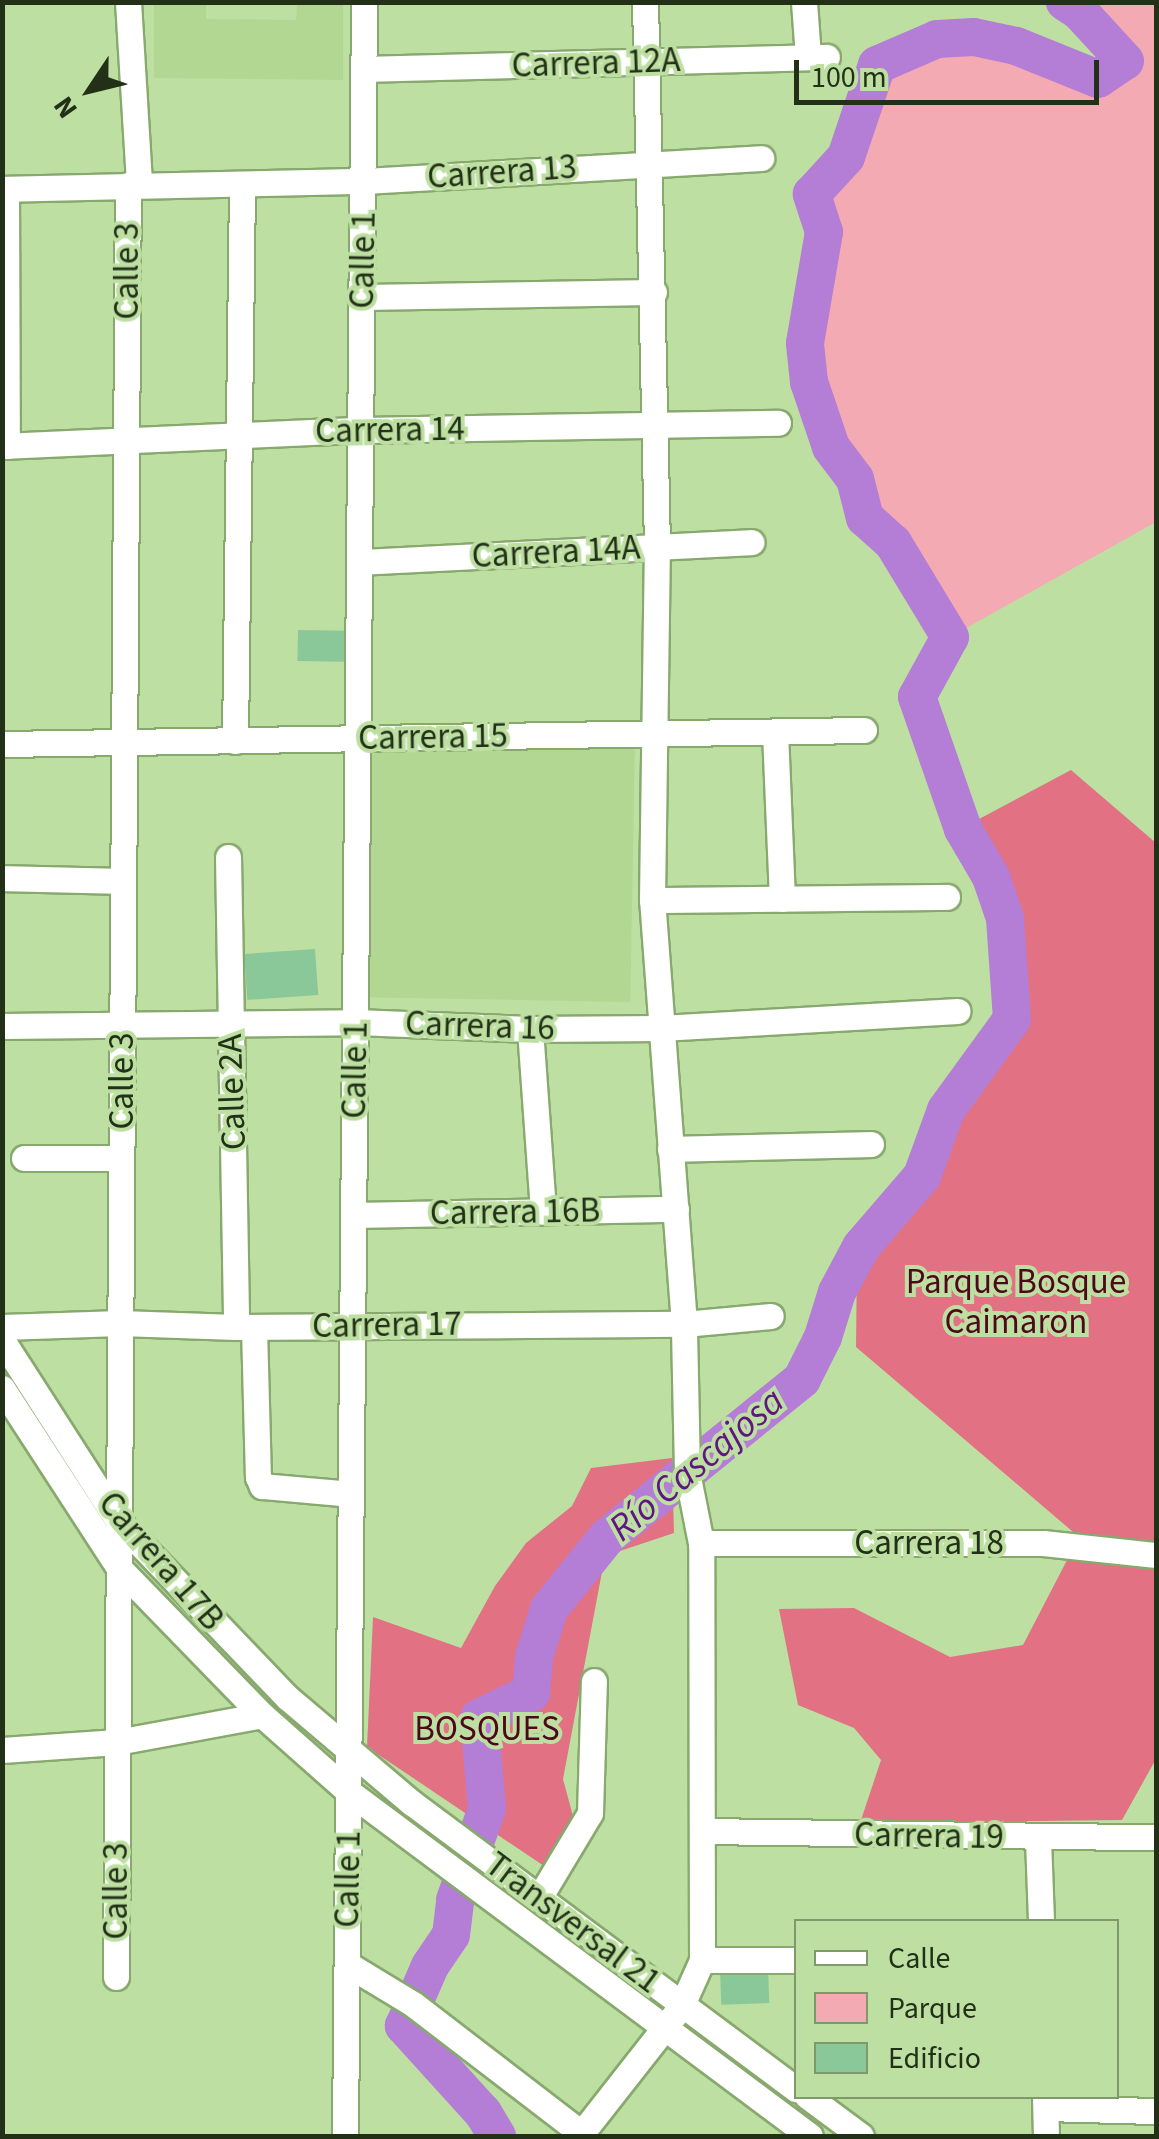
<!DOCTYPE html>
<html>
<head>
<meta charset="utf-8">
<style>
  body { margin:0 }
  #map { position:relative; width:1159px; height:2139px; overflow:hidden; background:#bddfa2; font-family:"Source Sans 3",sans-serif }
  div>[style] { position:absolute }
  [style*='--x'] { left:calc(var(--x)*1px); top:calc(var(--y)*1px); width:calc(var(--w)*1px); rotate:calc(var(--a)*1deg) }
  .built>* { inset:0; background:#b1d793; transform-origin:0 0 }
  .green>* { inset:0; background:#f4aab2 }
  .forest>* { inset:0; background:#e27283 }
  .river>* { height:38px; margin:-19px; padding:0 19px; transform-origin:19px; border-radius:19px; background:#b47dd6 }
  .building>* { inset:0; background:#8ac799; transform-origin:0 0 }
  .roads { filter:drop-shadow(2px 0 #88a96e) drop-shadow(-2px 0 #88a96e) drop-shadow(0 2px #88a96e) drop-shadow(0 -2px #88a96e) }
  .minor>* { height:25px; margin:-12.5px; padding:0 12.5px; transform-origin:12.5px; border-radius:12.5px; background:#fff }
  span { translate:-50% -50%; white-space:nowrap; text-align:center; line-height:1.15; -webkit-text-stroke:8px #bddfa2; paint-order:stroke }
  .street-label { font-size:35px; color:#233018 }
  .park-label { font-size:35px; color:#4f081b }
  .water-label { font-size:38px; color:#601582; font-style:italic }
  .frame { position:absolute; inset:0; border:5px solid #233018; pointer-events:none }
  .legend { position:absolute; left:794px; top:1919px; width:325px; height:180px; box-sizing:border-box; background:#bddfa2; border:2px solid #7f996b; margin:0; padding:12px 18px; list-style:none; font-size:30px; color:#233018 }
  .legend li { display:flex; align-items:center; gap:20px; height:50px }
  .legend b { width:50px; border:2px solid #7f996b }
  .north { position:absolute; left:40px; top:40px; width:100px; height:100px; -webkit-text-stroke:8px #bddfa2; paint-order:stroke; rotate:235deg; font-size:28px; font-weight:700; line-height:40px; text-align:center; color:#233018 }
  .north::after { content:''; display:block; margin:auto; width:35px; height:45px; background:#233018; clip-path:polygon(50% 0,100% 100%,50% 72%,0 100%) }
  .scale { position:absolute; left:794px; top:60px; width:305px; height:45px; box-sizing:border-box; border:5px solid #233018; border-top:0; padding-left:12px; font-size:30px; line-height:35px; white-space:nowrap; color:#233018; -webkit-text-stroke:8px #bddfa2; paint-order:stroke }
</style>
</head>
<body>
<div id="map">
  <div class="built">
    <div style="clip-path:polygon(154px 3px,206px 3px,206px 19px,296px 20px,297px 3px,343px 3px,343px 80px,154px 78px)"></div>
    <div style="left:635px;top:732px;width:270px;height:265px;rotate:91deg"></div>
  </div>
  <div class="green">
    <div style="clip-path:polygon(1091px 2px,1156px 3px,1156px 522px,950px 637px,894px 543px,865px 518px,855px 479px,831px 447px,809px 382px,805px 343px,824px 232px,812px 194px,846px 157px,877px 65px,937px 39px,974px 37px,1016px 46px,1099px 79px,1125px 60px,1079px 11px)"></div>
  </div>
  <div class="forest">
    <div style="clip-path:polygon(1071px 770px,1156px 843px,1156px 1759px,1122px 1820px,860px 1823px,881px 1760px,854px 1728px,798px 1705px,779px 1609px,854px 1608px,950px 1657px,1023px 1645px,1079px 1537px,856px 1347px,857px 1257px,935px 1189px,949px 1120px,1023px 1019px,1014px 983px,1014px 917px,964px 827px)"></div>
    <div style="clip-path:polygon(672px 1458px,674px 1533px,605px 1556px,563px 1779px,574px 1820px,547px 1868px,367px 1747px,373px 1617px,461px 1648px,495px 1586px,526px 1543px,572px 1506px,591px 1468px)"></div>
  </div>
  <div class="river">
    <div style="--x:497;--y:2136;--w:27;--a:-121"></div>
    <div style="--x:483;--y:2113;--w:118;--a:-132.2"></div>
    <div style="--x:404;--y:2026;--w:65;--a:-66.6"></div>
    <div style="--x:430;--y:1966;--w:37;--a:-56"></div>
    <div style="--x:451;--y:1935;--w:35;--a:-83"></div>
    <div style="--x:455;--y:1900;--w:97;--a:-70.8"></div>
    <div style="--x:487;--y:1808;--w:90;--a:-95.1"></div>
    <div style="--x:479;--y:1718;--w:58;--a:-25.7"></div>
    <div style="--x:531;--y:1693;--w:36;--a:-85"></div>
    <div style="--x:534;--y:1657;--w:50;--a:-72.6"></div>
    <div style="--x:549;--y:1609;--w:91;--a:-51.2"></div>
    <div style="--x:606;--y:1538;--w:252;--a:-39"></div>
    <div style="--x:802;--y:1379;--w:47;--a:-63.4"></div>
    <div style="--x:823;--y:1337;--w:47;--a:-72.7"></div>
    <div style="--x:837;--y:1292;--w:51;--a:-61.9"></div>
    <div style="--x:861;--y:1247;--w:94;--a:-49.3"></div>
    <div style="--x:922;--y:1176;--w:70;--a:-70"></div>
    <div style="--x:946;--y:1110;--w:112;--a:-54"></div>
    <div style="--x:1012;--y:1019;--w:101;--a:-94"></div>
    <div style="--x:1005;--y:918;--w:43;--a:-108.9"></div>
    <div style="--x:991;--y:877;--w:56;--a:-120.3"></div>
    <div style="--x:963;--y:829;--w:140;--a:-109.2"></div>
    <div style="--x:917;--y:697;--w:68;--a:-61.2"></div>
    <div style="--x:950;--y:637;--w:110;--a:-121.2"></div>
    <div style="--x:893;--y:543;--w:38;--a:-138"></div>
    <div style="--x:865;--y:518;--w:40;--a:-104.4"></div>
    <div style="--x:855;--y:479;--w:40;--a:-127"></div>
    <div style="--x:831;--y:447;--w:69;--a:-108.7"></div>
    <div style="--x:809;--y:382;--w:39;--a:-96"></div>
    <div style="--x:805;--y:343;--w:113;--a:-80.3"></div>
    <div style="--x:824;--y:232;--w:40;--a:-108"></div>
    <div style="--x:812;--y:194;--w:50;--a:-47.4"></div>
    <div style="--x:846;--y:157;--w:97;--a:-71.4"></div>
    <div style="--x:877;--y:65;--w:65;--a:-23.4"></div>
    <div style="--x:937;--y:39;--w:37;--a:-3"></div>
    <div style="--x:974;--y:37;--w:43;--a:12.1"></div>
    <div style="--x:1016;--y:46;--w:88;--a:21.9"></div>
    <div style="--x:1098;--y:79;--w:32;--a:-34"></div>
    <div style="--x:1125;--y:61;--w:68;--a:-132.6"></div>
    <div style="--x:1079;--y:11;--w:17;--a:-147"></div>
  </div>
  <div class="building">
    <div style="left:298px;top:630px;width:48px;height:31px;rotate:1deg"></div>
    <div style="left:315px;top:949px;width:46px;height:71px;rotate:86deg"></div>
    <div style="left:768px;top:1967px;width:36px;height:48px;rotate:88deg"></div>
  </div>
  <div class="roads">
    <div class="minor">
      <div style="--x:128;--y:2;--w:181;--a:86.5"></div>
      <div style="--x:804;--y:2;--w:55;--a:85.8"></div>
      <div style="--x:365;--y:69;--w:462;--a:-1.5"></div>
      <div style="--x:2;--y:189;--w:362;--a:-1.3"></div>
      <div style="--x:364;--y:181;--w:398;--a:-3.3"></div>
      <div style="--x:6;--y:189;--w:257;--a:89.8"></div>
      <div style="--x:363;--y:297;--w:291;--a:-1"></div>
      <div style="--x:2;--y:446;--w:359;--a:-2.6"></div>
      <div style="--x:361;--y:430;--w:417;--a:-1"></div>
      <div style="--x:360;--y:562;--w:392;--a:-2.9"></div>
      <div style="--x:775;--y:732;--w:167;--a:87.6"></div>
      <div style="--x:235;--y:741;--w:556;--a:-89.28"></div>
      <div style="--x:2;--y:744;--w:862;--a:-0.93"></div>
      <div style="--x:228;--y:857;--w:470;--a:89"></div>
      <div style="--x:2;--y:878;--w:121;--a:1.4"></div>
      <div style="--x:652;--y:900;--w:295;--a:-0.6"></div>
      <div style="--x:2;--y:1026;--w:354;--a:-0.6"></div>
      <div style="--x:356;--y:1022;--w:174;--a:2.3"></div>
      <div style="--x:530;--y:1029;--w:131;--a:-0.4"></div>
      <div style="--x:661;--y:1028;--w:297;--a:-3.3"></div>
      <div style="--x:530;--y:1029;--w:183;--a:85.9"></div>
      <div style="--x:670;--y:1149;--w:201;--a:-1.4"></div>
      <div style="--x:24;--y:1158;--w:97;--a:0"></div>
      <div style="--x:354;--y:1215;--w:322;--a:-1.1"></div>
      <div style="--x:2;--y:1327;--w:118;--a:-1.9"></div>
      <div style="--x:120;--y:1323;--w:116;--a:2"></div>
      <div style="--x:236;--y:1327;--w:448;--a:-0.4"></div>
      <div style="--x:684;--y:1324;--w:87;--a:-5.3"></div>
      <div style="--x:254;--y:1327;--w:150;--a:88.5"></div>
      <div style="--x:258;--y:1477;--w:10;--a:66"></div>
      <div style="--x:262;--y:1486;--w:89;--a:5.1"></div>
      <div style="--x:2;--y:1340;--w:215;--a:57.3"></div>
      <div style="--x:118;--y:1521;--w:245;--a:46.2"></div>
      <div style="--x:288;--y:1698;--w:162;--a:40.3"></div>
      <div style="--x:412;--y:1803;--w:479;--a:36.7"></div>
      <div style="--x:2;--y:1388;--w:215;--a:57"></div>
      <div style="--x:119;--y:1568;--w:205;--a:45.8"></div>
      <div style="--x:262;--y:1715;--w:116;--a:41.5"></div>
      <div style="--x:349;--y:1792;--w:575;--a:36.73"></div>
      <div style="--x:701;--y:1543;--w:342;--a:0"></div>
      <div style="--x:1043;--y:1543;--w:114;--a:6.1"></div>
      <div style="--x:2;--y:1750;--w:115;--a:-4"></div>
      <div style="--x:117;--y:1742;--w:147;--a:-10.5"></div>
      <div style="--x:702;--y:1831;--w:454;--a:0.8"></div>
      <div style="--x:1038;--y:1839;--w:83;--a:87.9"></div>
      <div style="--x:539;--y:1898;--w:99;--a:-59"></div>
      <div style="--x:590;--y:1813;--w:132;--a:-88.3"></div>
      <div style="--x:702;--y:1960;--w:94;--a:0"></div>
      <div style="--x:347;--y:1964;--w:77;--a:31.2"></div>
      <div style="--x:413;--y:2004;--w:217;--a:37.5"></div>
      <div style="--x:116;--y:1977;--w:1792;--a:-89.62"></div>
      <div style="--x:807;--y:2096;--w:67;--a:36.5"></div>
      <div style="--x:1045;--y:2096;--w:40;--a:88.6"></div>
      <div style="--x:1046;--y:2108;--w:110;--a:1.6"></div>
      <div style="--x:581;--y:2134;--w:164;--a:-51.9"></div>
      <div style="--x:682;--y:2005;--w:49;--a:-66"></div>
      <div style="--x:702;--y:1960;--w:417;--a:-90.1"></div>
      <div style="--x:701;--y:1543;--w:72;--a:-101.2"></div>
      <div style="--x:687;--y:1472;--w:148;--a:-91.2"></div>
      <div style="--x:684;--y:1324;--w:425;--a:-94.3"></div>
      <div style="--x:652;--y:900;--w:354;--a:-89.2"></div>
      <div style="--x:657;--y:546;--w:544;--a:-91.26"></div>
      <div style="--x:345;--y:2136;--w:2134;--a:-89.49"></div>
    </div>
  </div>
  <div class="street-label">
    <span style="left:596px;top:63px;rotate:-2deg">Carrera 12A</span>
    <span style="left:502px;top:172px;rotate:-4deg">Carrera 13</span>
    <span style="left:363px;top:260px;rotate:-89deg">Calle 1</span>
    <span style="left:127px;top:271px;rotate:-90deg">Calle 3</span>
    <span style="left:390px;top:430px;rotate:-1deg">Carrera 14</span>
    <span style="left:556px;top:552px;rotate:-3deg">Carrera 14A</span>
    <span style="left:433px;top:737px;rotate:-1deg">Carrera 15</span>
    <span style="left:480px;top:1026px;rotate:2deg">Carrera 16</span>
    <span style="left:355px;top:1070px;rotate:-89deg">Calle 1</span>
    <span style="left:122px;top:1081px;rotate:-90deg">Calle 3</span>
    <span style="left:232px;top:1092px;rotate:-92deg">Calle 2A</span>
    <span style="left:515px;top:1212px;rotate:-1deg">Carrera 16B</span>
    <span style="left:387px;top:1325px;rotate:-1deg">Carrera 17</span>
    <span style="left:929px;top:1543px">Carrera 18</span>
    <span style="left:161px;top:1561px;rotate:49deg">Carrera 17B</span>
    <span style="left:929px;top:1836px;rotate:1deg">Carrera 19</span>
    <span style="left:348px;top:1879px;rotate:-89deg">Calle 1</span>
    <span style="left:116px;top:1891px;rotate:-90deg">Calle 3</span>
    <span style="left:573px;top:1923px;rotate:37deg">Transversal 21</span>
  </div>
  <div class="park-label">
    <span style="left:1016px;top:1302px">Parque Bosque<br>Caimaron</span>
    <span style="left:487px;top:1729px">BOSQUES</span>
  </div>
  <div class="water-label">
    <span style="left:697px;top:1465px;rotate:-40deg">Río Cascajosa</span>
  </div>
  <div class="frame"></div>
  <ul class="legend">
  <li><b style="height:12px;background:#fff"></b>Calle</li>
  <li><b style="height:28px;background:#f4aab2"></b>Parque</li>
  <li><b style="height:28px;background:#8ac799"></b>Edificio</li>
  </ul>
  <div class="north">N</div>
  <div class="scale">100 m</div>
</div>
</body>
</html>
